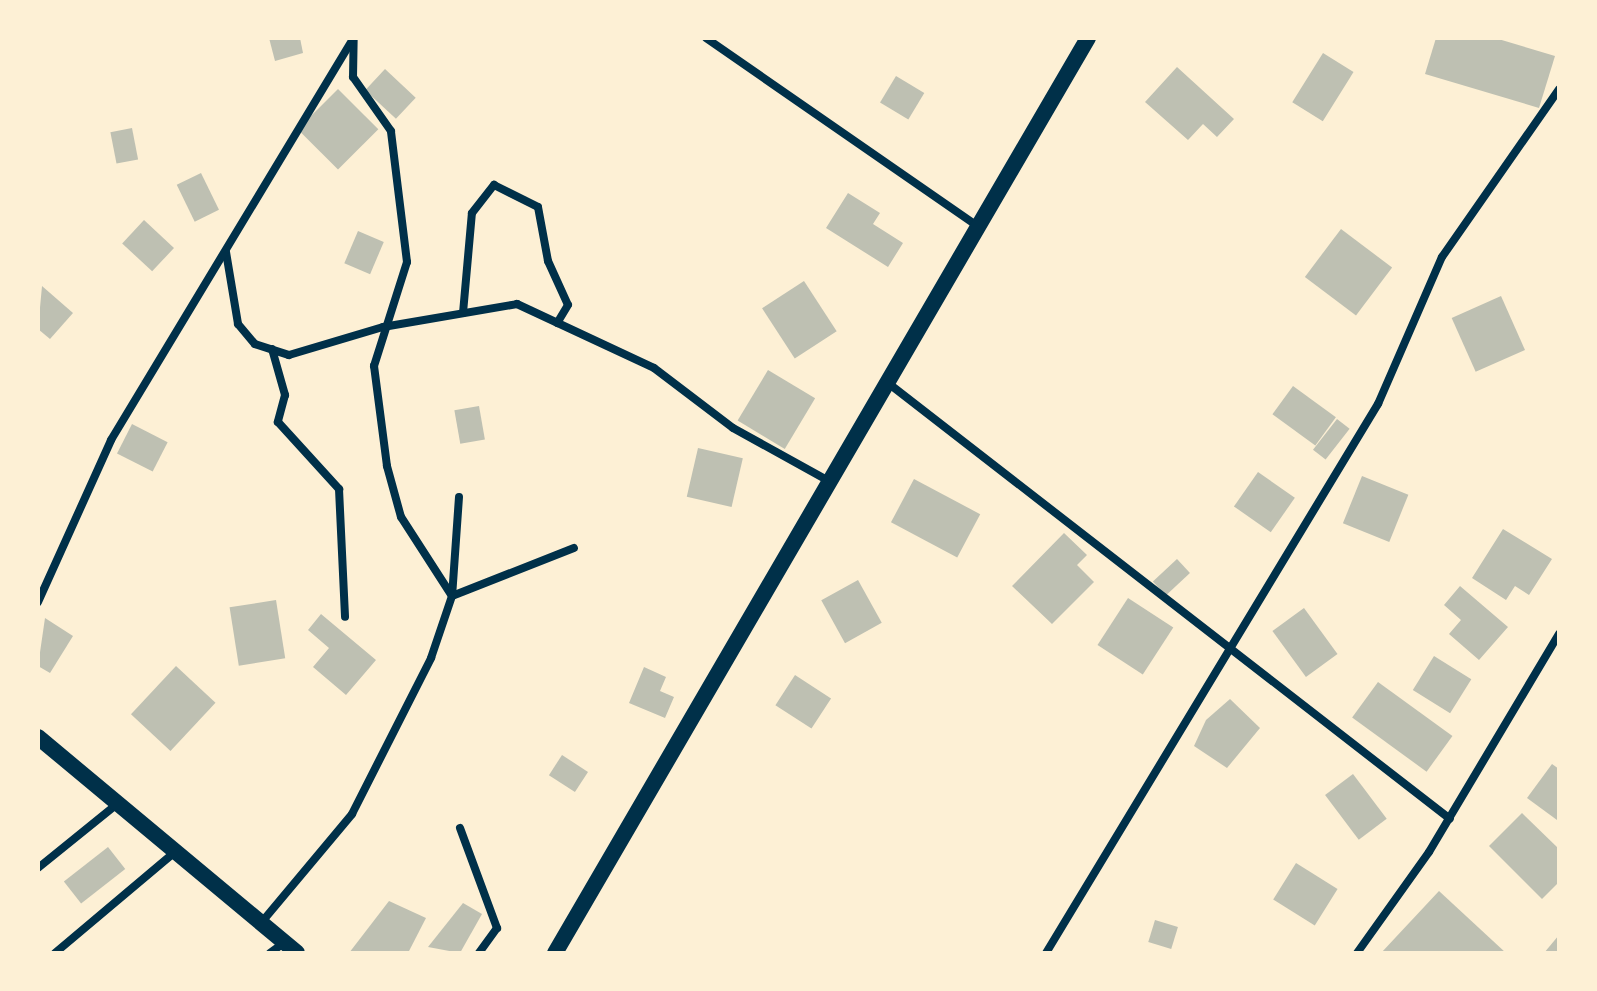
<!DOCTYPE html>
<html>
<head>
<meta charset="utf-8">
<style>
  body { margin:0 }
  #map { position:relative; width:1597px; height:991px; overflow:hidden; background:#fdf0d5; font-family:Cabin,sans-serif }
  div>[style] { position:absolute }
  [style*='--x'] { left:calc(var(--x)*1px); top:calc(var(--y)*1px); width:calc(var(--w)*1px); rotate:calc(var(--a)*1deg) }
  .building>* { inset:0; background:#bec0b2; transform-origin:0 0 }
  .minor>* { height:8px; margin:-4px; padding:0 4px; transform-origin:4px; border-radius:4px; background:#003049 }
  .secondary>* { height:16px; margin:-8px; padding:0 8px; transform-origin:8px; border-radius:8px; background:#003049 }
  span { translate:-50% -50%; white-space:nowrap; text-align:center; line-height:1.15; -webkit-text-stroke:7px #fdf0d5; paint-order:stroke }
  .frame { position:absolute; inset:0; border:40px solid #fdf0d5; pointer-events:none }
</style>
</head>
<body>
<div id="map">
  <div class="building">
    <div style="clip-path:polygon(269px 38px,300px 38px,303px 53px,275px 61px)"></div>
    <div style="clip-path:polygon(1436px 38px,1495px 38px,1555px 56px,1539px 108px,1425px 74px)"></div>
    <div style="left:1323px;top:53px;width:36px;height:58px;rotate:32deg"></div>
    <div style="clip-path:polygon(1177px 67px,1234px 119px,1217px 137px,1203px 124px,1188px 140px,1145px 102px)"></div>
    <div style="left:385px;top:69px;width:42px;height:29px;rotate:43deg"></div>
    <div style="left:896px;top:76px;width:33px;height:31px;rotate:31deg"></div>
    <div style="left:338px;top:89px;width:57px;height:57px;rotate:45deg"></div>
    <div style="left:132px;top:128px;width:32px;height:22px;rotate:79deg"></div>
    <div style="left:201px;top:173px;width:41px;height:27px;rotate:64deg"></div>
    <div style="clip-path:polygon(848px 193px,880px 213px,873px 224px,903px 243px,888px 267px,826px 228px)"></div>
    <div style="left:144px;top:220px;width:41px;height:32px;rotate:43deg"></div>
    <div style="left:1341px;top:229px;width:64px;height:60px;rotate:37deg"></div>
    <div style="left:358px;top:231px;width:28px;height:35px;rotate:23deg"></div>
    <div style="left:804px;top:281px;width:60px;height:50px;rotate:57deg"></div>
    <div style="clip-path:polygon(42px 286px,73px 313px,50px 339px,38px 329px)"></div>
    <div style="left:1501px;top:296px;width:59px;height:54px;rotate:66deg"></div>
    <div style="left:768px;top:370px;width:55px;height:59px;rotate:31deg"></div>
    <div style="left:1293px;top:386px;width:53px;height:35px;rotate:36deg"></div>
    <div style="left:479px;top:406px;width:34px;height:25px;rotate:80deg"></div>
    <div style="left:1337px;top:419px;width:16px;height:39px;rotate:38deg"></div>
    <div style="left:132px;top:424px;width:40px;height:33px;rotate:27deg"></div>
    <div style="left:698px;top:448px;width:46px;height:50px;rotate:13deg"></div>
    <div style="left:1258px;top:472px;width:45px;height:42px;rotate:35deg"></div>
    <div style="left:1362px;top:476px;width:50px;height:51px;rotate:22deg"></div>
    <div style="left:914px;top:479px;width:75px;height:49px;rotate:28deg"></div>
    <div style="clip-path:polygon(1503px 529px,1552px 559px,1529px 595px,1515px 586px,1506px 600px,1472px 578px)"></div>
    <div style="clip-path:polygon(1064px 533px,1087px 555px,1077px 565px,1094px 582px,1052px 624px,1012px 586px)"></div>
    <div style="left:1177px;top:559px;width:19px;height:33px;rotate:47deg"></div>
    <div style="left:858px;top:580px;width:49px;height:42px;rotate:61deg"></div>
    <div style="clip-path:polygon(1460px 586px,1508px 627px,1479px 660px,1449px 634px,1461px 620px,1444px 605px)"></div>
    <div style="left:1128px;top:598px;width:54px;height:56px;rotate:33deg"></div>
    <div style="left:276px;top:600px;width:59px;height:47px;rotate:81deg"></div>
    <div style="left:1304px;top:608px;width:57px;height:39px;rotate:54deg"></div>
    <div style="clip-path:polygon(321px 614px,376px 660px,346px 695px,313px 667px,329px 648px,308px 630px)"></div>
    <div style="clip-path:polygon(45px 618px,73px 636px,50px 673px,38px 666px)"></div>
    <div style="left:1434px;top:656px;width:44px;height:40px;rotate:32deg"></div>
    <div style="left:176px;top:666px;width:54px;height:66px;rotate:43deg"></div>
    <div style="clip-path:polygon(644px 667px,666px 677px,660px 691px,674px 697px,665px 718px,629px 703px)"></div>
    <div style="left:795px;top:675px;width:43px;height:36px;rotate:33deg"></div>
    <div style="left:1378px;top:682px;width:92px;height:44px;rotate:36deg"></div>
    <div style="clip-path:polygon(1230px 699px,1260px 728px,1227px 768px,1194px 746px,1206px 720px)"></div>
    <div style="left:562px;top:755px;width:31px;height:24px;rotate:33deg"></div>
    <div style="clip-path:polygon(1552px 764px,1559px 769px,1557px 820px,1527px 798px)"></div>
    <div style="left:1353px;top:774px;width:56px;height:35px;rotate:53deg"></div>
    <div style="clip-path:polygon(1522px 813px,1559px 849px,1559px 882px,1542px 899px,1489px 846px)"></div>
    <div style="left:108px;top:847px;width:28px;height:56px;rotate:52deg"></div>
    <div style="left:1296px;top:863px;width:49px;height:43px;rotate:32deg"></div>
    <div style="clip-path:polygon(1439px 891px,1506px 953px,1381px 953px)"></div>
    <div style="clip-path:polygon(389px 901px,426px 918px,408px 953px,349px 953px)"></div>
    <div style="clip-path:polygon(463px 903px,482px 914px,460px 953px,428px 947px)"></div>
    <div style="left:1155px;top:920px;width:24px;height:23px;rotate:17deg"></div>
    <div style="clip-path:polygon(1559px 935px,1559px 953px,1544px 953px)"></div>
  </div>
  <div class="minor">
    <div style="--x:706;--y:38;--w:331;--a:34.7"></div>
    <div style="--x:226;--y:252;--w:73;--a:80.5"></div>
    <div style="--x:238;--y:324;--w:26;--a:50"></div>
    <div style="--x:255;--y:344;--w:36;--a:18"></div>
    <div style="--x:289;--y:355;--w:98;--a:-16.6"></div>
    <div style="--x:383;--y:327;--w:136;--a:-9.7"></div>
    <div style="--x:517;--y:304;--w:151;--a:25"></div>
    <div style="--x:654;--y:368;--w:99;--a:37.2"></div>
    <div style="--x:733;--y:428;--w:110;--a:28.9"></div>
    <div style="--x:463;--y:313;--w:100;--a:-84.9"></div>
    <div style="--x:472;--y:213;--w:36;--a:-52"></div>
    <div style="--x:494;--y:185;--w:49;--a:26.6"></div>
    <div style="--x:538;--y:207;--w:55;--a:79.5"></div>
    <div style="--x:548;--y:261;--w:48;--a:65.6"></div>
    <div style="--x:568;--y:305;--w:21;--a:121"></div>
    <div style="--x:272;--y:349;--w:48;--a:74.2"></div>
    <div style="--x:285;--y:395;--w:28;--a:105"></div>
    <div style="--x:278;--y:422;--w:91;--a:47.7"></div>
    <div style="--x:339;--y:489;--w:128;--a:87.3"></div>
    <div style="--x:888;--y:383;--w:711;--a:37.8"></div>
    <div style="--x:459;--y:497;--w:99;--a:94"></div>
    <div style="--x:452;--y:596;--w:131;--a:-21.5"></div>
    <div style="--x:38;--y:602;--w:178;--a:-65.7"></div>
    <div style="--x:111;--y:440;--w:468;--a:-58.9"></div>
    <div style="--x:460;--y:828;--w:107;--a:69.7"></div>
    <div style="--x:497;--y:928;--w:31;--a:126"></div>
    <div style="--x:38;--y:868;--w:102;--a:-39"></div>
    <div style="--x:261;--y:923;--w:142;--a:-50.1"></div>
    <div style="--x:352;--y:814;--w:175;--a:-63.1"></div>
    <div style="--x:431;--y:658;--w:65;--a:-71.3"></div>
    <div style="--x:452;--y:596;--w:94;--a:-122.8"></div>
    <div style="--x:401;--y:517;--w:53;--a:-105.4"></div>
    <div style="--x:387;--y:466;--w:101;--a:-97.4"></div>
    <div style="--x:374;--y:366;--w:109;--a:-72.4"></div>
    <div style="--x:407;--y:262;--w:132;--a:-97"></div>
    <div style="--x:391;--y:131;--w:66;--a:-125.1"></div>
    <div style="--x:353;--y:77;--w:39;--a:-89"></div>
    <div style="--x:55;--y:953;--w:157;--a:-40.1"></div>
    <div style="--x:270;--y:953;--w:17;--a:-36"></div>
    <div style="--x:1046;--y:953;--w:642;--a:-58.84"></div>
    <div style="--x:1378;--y:404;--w:160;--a:-66.5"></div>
    <div style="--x:1442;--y:257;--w:205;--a:-55.1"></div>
    <div style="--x:1357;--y:953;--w:124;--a:-54.5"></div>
    <div style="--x:1429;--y:852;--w:254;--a:-59.2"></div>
  </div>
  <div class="secondary">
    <div style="--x:38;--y:737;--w:337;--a:39.8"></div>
    <div style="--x:555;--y:953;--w:1059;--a:-59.78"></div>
  </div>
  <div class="frame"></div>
</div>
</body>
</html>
